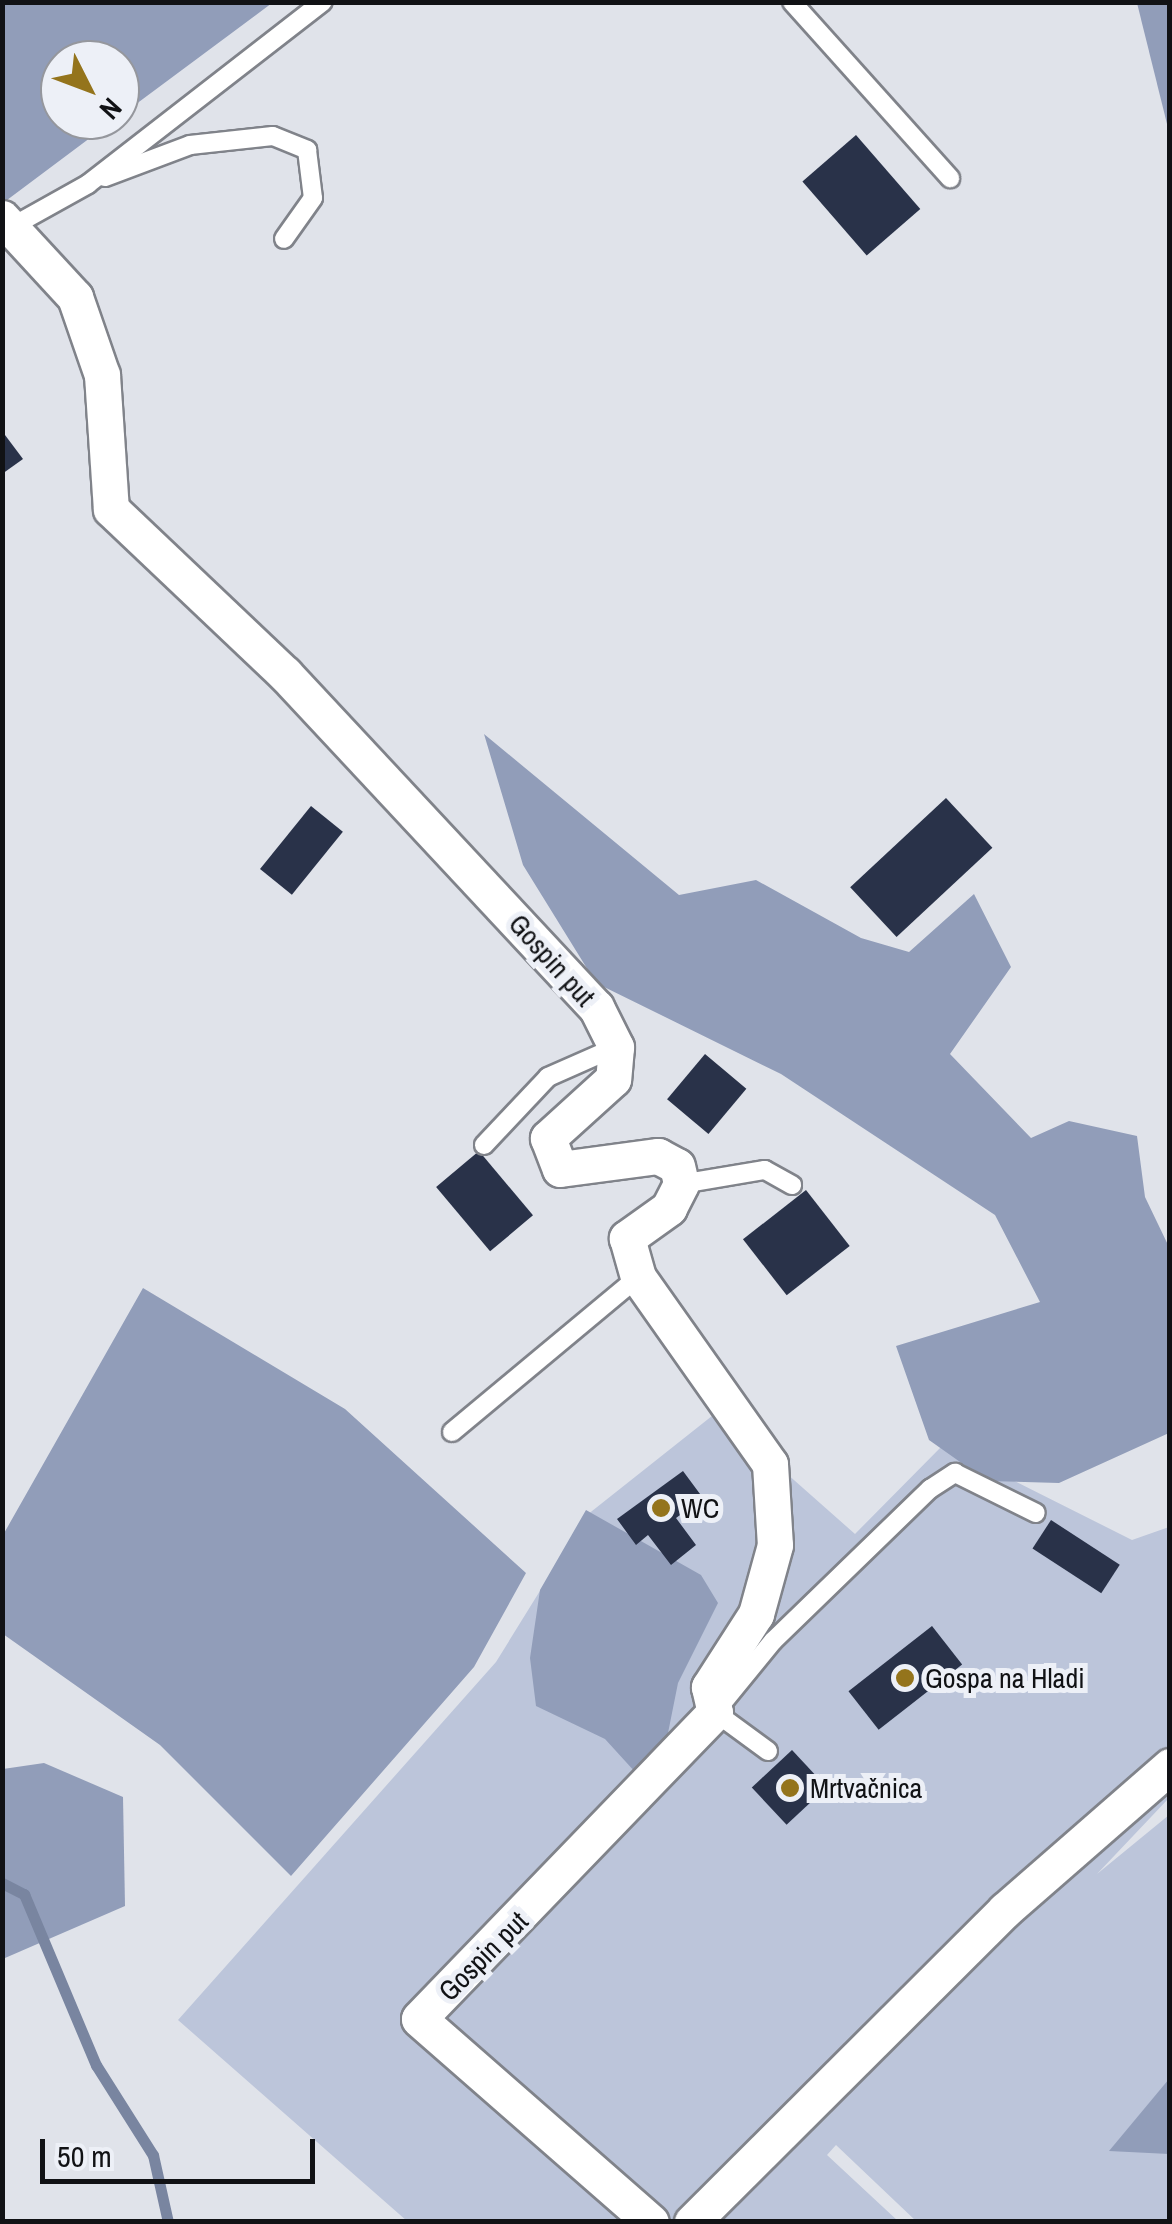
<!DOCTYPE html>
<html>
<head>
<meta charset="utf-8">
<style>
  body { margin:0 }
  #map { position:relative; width:1172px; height:2224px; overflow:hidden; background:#e0e3ea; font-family:"Archivo Narrow",sans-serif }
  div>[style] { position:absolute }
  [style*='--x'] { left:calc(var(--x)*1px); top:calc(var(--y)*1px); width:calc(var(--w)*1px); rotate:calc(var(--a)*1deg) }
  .green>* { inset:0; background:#bcc5da }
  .forest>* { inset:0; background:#919db9 }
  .stream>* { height:11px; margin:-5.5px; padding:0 5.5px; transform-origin:5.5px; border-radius:5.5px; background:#7985a0 }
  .building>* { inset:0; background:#293249; transform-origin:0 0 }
  .roads { filter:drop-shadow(2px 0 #80838a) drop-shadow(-2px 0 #80838a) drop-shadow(0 2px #80838a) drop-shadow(0 -2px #80838a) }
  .service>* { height:18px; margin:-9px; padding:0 9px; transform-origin:9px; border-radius:9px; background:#fff }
  .minor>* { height:35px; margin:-17.5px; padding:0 17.5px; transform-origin:17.5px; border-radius:17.5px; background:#fff }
  .dots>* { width:28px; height:28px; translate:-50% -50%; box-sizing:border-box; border:5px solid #edf0f7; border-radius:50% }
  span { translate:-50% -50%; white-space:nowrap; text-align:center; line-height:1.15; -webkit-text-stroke:10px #edf0f7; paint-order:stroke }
  .street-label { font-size:28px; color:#111215 }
  .poi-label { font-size:28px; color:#111215 }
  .left { translate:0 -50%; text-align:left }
  .frame { position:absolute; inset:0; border:5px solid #111215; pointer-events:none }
  .north { position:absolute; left:40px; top:40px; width:100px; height:100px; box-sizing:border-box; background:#edf0f7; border:2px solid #95979d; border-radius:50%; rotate:132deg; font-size:28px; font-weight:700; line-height:40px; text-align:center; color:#111215 }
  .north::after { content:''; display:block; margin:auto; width:35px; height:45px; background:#94741c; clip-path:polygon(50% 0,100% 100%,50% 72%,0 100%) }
  .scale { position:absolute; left:40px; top:2139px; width:275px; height:45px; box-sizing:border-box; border:5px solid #111215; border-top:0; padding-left:12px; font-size:30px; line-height:35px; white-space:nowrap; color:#111215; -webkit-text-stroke:8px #edf0f7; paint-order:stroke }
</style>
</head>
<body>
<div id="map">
  <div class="green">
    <div style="clip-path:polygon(717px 1412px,855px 1534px,943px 1445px,1132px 1540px,1169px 1527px,1169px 1798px,1097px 1874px,1169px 1815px,1169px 2221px,916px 2221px,836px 2145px,827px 2155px,898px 2221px,407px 2221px,178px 2020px,496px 1662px,587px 1515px)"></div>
  </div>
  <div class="forest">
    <div style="clip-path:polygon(3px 3px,272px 3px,120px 116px,120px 60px,60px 60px,60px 120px,114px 120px,3px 203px)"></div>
    <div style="clip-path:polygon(1137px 3px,1169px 3px,1169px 132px)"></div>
    <div style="clip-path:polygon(484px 734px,679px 895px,756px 880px,861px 938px,909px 952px,974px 894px,1011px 967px,950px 1054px,1031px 1138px,1069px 1121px,1137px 1136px,1145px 1197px,1169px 1247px,1169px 1433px,1059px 1483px,987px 1481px,929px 1440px,896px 1346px,1040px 1302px,995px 1215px,781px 1074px,596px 983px,523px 865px)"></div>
    <div style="clip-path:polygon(143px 1288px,345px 1409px,526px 1573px,474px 1667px,291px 1876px,160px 1745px,3px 1634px,3px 1535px)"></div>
    <div style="clip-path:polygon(586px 1510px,701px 1575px,718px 1603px,678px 1683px,665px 1748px,636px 1773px,605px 1739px,536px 1706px,530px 1658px,540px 1590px)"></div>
    <div style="clip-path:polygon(44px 1763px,123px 1797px,125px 1906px,5px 1958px,3px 1769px)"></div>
    <div style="clip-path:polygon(1169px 2079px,1169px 2154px,1109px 2151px)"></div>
  </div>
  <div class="stream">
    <div style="--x:2;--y:1883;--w:25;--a:27"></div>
    <div style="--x:24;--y:1894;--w:186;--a:67.2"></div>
    <div style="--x:96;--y:2065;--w:107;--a:57.7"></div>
    <div style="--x:153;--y:2155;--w:69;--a:77.4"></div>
  </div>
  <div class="building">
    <div style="left:856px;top:135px;width:98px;height:71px;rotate:49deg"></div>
    <div style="clip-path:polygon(2px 431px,23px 459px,2px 474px)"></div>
    <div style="left:946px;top:798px;width:68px;height:131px;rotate:47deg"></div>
    <div style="left:311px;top:806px;width:41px;height:81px;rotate:39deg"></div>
    <div style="left:705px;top:1054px;width:54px;height:59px;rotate:40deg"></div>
    <div style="left:479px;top:1151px;width:84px;height:56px;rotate:50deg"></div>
    <div style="left:806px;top:1190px;width:71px;height:80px;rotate:52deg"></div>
    <div style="clip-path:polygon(683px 1471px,703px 1498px,676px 1518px,696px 1545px,671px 1565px,648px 1535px,636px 1545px,617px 1519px)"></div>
    <div style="left:1051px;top:1520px;width:82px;height:34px;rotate:33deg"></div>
    <div style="left:932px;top:1626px;width:49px;height:106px;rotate:52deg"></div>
    <div style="left:792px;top:1750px;width:51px;height:55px;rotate:47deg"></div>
  </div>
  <div class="roads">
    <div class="service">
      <div style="--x:792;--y:2;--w:237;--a:48.1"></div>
      <div style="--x:105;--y:177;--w:91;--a:-20.6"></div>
      <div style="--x:190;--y:145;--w:83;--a:-6.2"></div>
      <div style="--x:273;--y:136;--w:37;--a:22"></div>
      <div style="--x:307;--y:150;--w:48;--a:82.9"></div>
      <div style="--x:313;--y:198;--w:50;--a:125.3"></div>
      <div style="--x:13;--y:226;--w:86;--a:-29.2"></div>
      <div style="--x:88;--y:184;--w:297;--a:-37.8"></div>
      <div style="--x:484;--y:1145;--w:93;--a:-46.7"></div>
      <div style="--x:548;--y:1077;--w:74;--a:-23.8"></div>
      <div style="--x:681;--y:1184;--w:85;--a:-9.5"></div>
      <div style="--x:765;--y:1170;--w:31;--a:29"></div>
      <div style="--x:452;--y:1432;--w:242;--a:-39.8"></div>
      <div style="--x:768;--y:1751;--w:66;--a:-143.7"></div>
      <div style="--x:715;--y:1712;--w:92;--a:-50.8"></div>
      <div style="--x:773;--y:1641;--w:219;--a:-44.1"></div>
      <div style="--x:930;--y:1489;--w:30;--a:-33"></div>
      <div style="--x:955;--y:1473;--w:90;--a:26.3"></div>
    </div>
    <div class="minor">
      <div style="--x:2;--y:218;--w:108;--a:47.3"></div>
      <div style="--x:75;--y:297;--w:83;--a:70.9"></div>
      <div style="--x:102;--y:375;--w:134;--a:86.2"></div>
      <div style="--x:111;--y:509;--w:240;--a:43.5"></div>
      <div style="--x:285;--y:674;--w:456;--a:47"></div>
      <div style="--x:596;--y:1007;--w:45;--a:63.4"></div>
      <div style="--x:616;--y:1047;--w:32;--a:95"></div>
      <div style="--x:613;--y:1079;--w:88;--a:137.8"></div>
      <div style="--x:548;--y:1138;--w:33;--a:69"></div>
      <div style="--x:560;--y:1169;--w:99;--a:-7.6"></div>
      <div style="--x:658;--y:1156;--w:21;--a:28"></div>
      <div style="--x:677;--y:1166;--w:18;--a:77"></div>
      <div style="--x:681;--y:1184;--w:27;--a:117"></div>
      <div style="--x:669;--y:1208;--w:52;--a:144.5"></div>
      <div style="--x:627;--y:1238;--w:41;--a:74.2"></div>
      <div style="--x:638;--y:1277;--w:229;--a:54.8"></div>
      <div style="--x:770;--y:1464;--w:81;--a:86.5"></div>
      <div style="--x:775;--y:1545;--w:72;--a:105.4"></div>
      <div style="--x:756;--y:1614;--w:87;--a:122.8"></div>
      <div style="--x:709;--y:1687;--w:26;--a:77"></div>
      <div style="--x:715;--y:1712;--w:426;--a:134"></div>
      <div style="--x:419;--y:2019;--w:308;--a:41.2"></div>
      <div style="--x:692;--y:2222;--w:442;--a:-44.9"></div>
      <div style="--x:1005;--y:1910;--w:219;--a:-41.1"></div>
    </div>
  </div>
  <div class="dots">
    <div style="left:661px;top:1508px;background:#94741c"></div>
    <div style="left:905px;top:1678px;background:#94741c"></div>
    <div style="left:790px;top:1788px;background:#94741c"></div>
  </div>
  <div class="street-label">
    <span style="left:552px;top:960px;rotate:48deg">Gospin put</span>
    <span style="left:483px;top:1956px;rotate:-45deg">Gospin put</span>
  </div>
  <div class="poi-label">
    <span class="left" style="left:681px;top:1508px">WC</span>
    <span class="left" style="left:925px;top:1678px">Gospa na Hladi</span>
    <span class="left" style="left:810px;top:1788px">Mrtvačnica</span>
  </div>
  <div class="frame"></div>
  <div class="north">N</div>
  <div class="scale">50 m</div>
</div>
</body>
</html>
